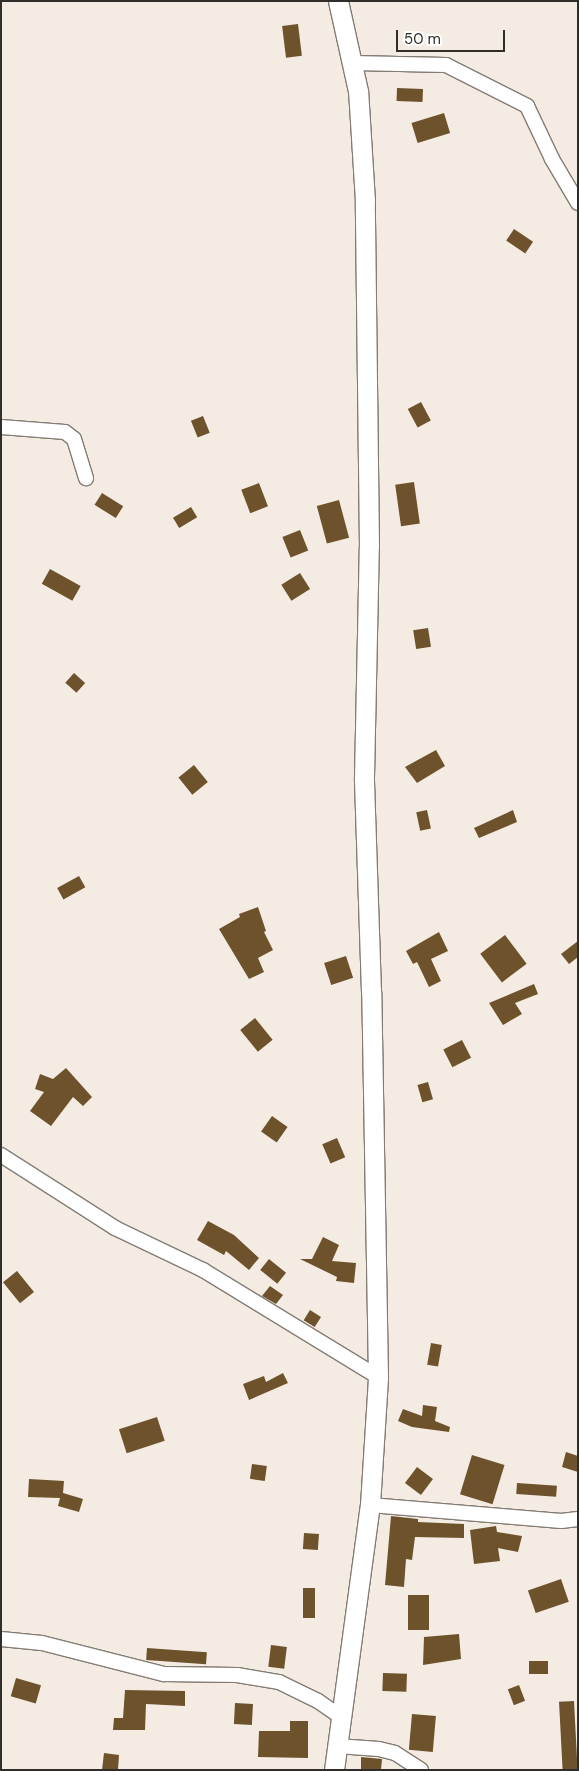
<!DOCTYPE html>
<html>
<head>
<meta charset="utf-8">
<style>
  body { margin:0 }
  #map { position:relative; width:579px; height:1771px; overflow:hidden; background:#f4ece3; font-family:"DM Sans",sans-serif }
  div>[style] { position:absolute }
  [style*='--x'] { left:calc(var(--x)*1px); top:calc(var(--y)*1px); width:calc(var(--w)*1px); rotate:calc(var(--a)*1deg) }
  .building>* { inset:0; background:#6e522c; transform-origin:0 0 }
  .roads { filter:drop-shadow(1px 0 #837c74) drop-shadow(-1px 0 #837c74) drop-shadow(0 1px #837c74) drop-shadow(0 -1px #837c74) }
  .street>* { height:14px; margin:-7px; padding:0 7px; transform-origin:7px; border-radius:7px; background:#fff }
  .secondary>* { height:19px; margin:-9.5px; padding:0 9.5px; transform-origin:9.5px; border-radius:9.5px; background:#fff }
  span { translate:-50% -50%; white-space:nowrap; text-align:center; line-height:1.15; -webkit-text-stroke:5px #fff; paint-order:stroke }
  .frame { position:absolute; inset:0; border:2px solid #302e2a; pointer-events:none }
  .scale { position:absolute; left:396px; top:30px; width:109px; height:22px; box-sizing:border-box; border:2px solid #302e2a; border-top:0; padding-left:6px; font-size:15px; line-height:18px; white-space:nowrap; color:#302e2a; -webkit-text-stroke:4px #fff; paint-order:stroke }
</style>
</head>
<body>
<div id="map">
  <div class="building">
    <div style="left:298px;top:24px;width:32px;height:16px;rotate:83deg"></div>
    <div style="left:397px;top:88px;width:26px;height:13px;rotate:2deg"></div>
    <div style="left:444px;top:113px;width:21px;height:34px;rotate:73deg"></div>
    <div style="left:514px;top:229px;width:23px;height:14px;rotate:34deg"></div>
    <div style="left:421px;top:402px;width:21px;height:15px;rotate:62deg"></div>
    <div style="left:203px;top:416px;width:18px;height:13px;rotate:68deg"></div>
    <div style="left:414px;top:482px;width:42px;height:19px;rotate:82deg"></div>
    <div style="left:259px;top:483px;width:25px;height:19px;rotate:69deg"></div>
    <div style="left:102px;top:493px;width:25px;height:14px;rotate:32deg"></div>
    <div style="left:339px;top:500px;width:39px;height:23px;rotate:75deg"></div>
    <div style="left:191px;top:507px;width:12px;height:21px;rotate:59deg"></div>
    <div style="left:300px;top:530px;width:22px;height:19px;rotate:68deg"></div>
    <div style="left:50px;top:569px;width:35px;height:17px;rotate:29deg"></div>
    <div style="left:300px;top:573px;width:19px;height:22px;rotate:58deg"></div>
    <div style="left:428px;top:628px;width:19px;height:15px;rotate:81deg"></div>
    <div style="left:74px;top:673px;width:15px;height:13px;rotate:42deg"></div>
    <div style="clip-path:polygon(436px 750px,445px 766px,417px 783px,405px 767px)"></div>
    <div style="left:194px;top:765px;width:22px;height:20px;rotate:51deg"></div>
    <div style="left:427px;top:810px;width:19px;height:11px;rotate:78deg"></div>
    <div style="clip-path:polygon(513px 810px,517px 822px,479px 838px,474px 828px)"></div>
    <div style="left:79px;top:876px;width:13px;height:25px;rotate:61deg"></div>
    <div style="clip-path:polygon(258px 907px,266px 931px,264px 932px,273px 950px,258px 958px,264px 972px,249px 979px,219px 929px,240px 917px,239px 914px)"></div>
    <div style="clip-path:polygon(439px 932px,448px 951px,431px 959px,441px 981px,429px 987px,417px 962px,413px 964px,406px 951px)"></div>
    <div style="left:505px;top:935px;width:36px;height:31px;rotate:53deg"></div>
    <div style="clip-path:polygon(578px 941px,578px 957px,569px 964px,561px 954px)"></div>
    <div style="left:346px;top:956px;width:23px;height:23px;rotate:72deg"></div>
    <div style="clip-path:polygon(534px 984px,538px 994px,515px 1003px,522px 1014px,503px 1025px,489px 1003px)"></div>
    <div style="left:255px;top:1018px;width:28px;height:19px;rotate:51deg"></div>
    <div style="left:462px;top:1040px;width:20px;height:21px;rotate:63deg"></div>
    <div style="clip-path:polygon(66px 1068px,92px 1097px,83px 1106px,73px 1097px,51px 1126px,30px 1111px,44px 1092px,35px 1089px,40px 1074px,53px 1079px)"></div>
    <div style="left:428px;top:1082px;width:18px;height:11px;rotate:74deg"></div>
    <div style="left:272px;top:1116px;width:19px;height:19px;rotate:35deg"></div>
    <div style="left:337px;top:1138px;width:21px;height:16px;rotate:67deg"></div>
    <div style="clip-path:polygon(208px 1221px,234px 1235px,259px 1258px,249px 1270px,226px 1251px,224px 1255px,197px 1240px)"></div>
    <div style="clip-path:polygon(323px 1237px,339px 1245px,332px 1261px,356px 1263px,354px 1283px,336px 1281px,337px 1277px,300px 1259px,312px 1259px)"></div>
    <div style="left:269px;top:1259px;width:22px;height:14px;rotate:39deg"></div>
    <div style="left:17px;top:1271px;width:27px;height:18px;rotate:51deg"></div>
    <div style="clip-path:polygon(270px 1286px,283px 1295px,276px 1304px,262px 1296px)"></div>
    <div style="left:310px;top:1310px;width:13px;height:12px;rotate:32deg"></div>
    <div style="left:431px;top:1343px;width:11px;height:22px;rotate:10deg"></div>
    <div style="clip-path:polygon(283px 1373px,288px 1383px,249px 1400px,243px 1384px,264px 1376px,266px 1382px)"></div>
    <div style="clip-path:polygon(423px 1405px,437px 1407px,435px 1421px,450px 1427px,449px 1432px,412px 1427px,398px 1421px,403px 1409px,422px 1416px)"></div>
    <div style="left:157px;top:1417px;width:25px;height:40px;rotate:72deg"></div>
    <div style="clip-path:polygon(566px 1452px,578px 1456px,578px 1472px,562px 1467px)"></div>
    <div style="left:472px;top:1455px;width:34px;height:41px;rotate:17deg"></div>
    <div style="left:252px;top:1464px;width:15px;height:15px;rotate:8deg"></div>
    <div style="left:417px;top:1467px;width:20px;height:20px;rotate:37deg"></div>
    <div style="clip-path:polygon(29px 1479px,64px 1481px,63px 1493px,83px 1499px,79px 1512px,58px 1506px,60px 1498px,28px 1497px)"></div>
    <div style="left:517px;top:1483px;width:40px;height:11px;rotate:4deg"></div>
    <div style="clip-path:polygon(391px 1516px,418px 1519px,418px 1522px,464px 1524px,464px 1538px,415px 1537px,412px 1560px,406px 1559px,404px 1587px,385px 1585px)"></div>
    <div style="clip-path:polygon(496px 1526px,497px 1532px,522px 1536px,518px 1552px,498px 1548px,500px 1561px,474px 1564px,470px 1530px)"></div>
    <div style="left:304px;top:1533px;width:15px;height:16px;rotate:4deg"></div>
    <div style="left:561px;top:1579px;width:24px;height:35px;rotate:71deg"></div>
    <div style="left:303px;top:1588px;width:12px;height:30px"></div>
    <div style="left:408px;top:1595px;width:21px;height:35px"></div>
    <div style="clip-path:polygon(459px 1634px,461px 1659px,423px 1665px,424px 1637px)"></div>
    <div style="left:271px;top:1645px;width:16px;height:22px;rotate:7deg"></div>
    <div style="left:147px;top:1648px;width:60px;height:12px;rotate:4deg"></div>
    <div style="left:548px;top:1661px;width:13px;height:19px;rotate:90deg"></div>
    <div style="left:383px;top:1673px;width:24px;height:18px;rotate:2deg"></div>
    <div style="left:16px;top:1678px;width:26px;height:19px;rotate:16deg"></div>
    <div style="left:519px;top:1685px;width:17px;height:12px;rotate:69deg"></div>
    <div style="clip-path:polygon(125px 1690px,185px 1691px,185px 1706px,146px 1704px,145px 1730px,113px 1730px,114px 1718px,123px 1718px)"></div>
    <div style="left:574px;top:1701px;width:69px;height:15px;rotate:87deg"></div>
    <div style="left:235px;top:1703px;width:18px;height:21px;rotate:3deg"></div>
    <div style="left:412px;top:1714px;width:24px;height:36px;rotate:5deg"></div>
    <div style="clip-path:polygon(290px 1721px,308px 1721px,308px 1758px,258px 1757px,259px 1731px,290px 1731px)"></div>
    <div style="clip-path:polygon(104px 1753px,119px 1755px,118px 1770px,102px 1770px)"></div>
    <div style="clip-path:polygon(361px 1757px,382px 1759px,381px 1770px,361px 1770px)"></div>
  </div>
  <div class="roads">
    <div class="street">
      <div style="--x:353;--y:63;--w:93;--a:1.2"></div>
      <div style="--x:446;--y:65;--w:91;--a:26.8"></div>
      <div style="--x:527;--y:106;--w:59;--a:64.7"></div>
      <div style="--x:552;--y:159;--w:51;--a:59.4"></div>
      <div style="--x:1;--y:427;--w:64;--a:4.5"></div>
      <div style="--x:65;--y:432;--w:11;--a:38"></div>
      <div style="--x:74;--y:439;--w:41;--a:72.9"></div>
      <div style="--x:1;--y:1155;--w:135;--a:32.6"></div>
      <div style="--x:115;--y:1228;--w:98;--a:25.5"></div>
      <div style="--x:203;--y:1270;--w:205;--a:31.4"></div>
      <div style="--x:370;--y:1505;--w:192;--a:4.8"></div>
      <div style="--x:561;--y:1521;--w:17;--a:-7"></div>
      <div style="--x:1;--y:1639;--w:41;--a:5.6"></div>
      <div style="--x:42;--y:1643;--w:126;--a:14.3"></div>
      <div style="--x:164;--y:1674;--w:73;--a:0.8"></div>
      <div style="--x:237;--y:1675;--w:43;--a:9.5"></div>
      <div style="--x:279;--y:1682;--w:43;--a:26"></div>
      <div style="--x:318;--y:1701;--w:29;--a:35"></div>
      <div style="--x:337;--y:1746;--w:42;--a:4.1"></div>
      <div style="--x:379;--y:1749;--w:16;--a:14"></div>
      <div style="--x:395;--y:1753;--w:31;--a:33"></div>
    </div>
    <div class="secondary">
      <div style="--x:334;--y:1770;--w:267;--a:-82.3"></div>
      <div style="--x:370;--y:1505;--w:128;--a:-86.4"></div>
      <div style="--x:378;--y:1377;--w:385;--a:-91"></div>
      <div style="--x:371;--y:992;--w:215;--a:-91.9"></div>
      <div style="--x:364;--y:777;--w:231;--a:-88.8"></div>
      <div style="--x:369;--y:546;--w:345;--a:-90.7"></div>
      <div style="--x:365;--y:201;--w:110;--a:-93.6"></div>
      <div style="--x:358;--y:91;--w:92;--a:-102.5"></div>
    </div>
  </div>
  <div class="frame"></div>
  <div class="scale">50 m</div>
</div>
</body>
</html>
